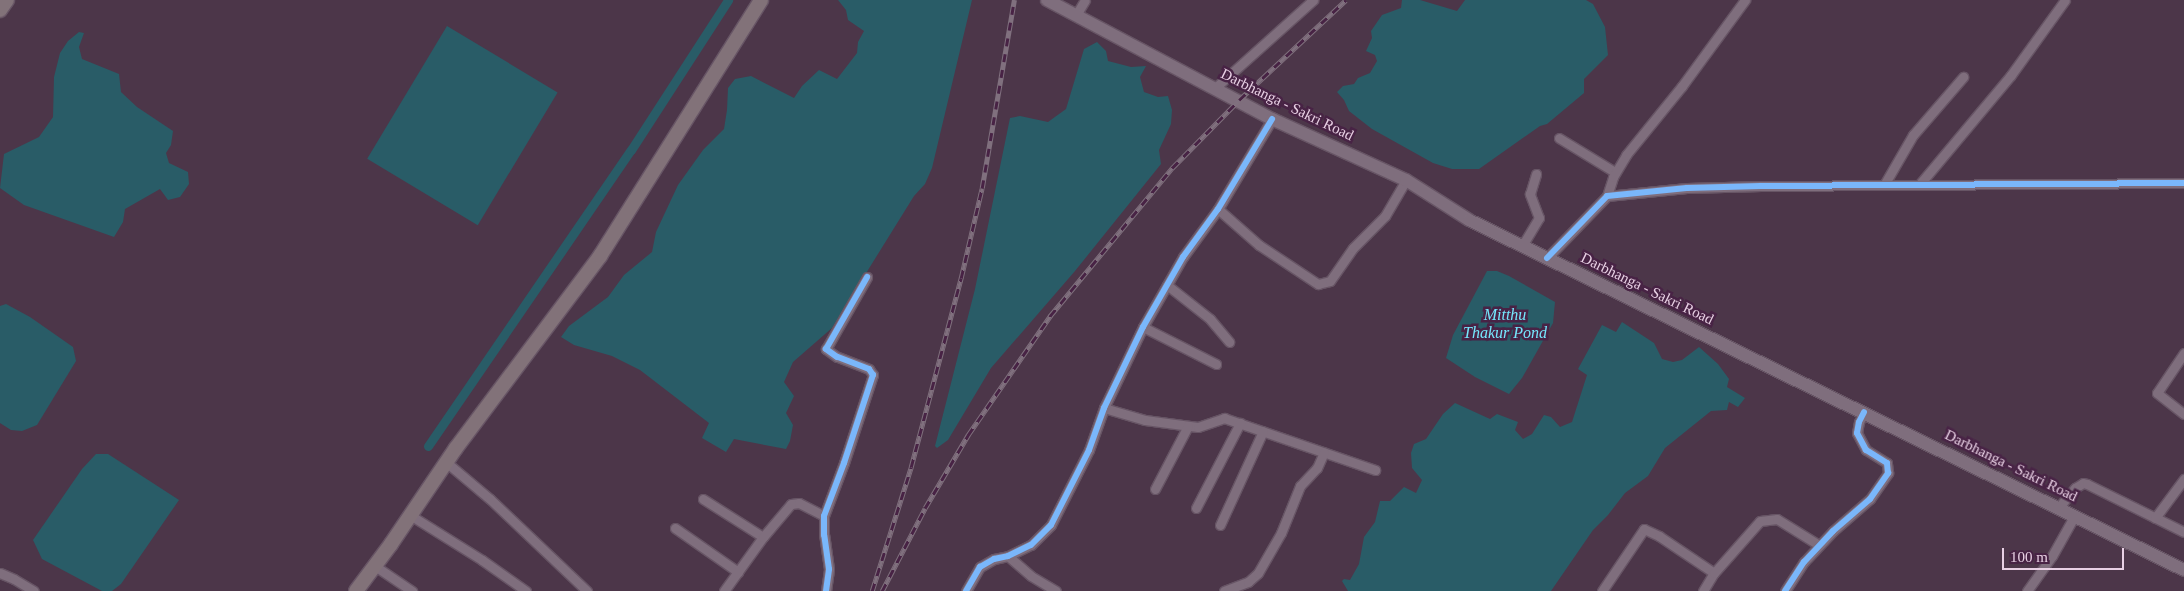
<!DOCTYPE html>
<html>
<head>
<meta charset="utf-8">
<style>
  body { margin:0 }
  #map { position:relative; width:2184px; height:591px; overflow:hidden; background:#4c3649; font-family:"Times New Roman",serif }
  div>[style] { position:absolute }
  [style*='--x'] { left:calc(var(--x)*1px); top:calc(var(--y)*1px); width:calc(var(--w)*1px); rotate:calc(var(--a)*1deg) }
  .water>* { inset:0; background:#295c67; transform-origin:0 0 }
  .canal>* { height:9px; margin:-4.5px; padding:0 4.5px; transform-origin:4.5px; border-radius:4.5px; background:#295c67 }
  .roads { filter:drop-shadow(1px 0 #675565) drop-shadow(-1px 0 #675565) drop-shadow(0 1px #675565) drop-shadow(0 -1px #675565) }
  .minor>* { height:9px; margin:-4.5px; padding:0 4.5px; transform-origin:4.5px; border-radius:4.5px; background:#7f6e7d }
  .secondary>* { height:12px; margin:-6px; padding:0 6px; transform-origin:6px; border-radius:6px; background:#7f6e7d }
  .primary>* { height:14px; margin:-7px; padding:0 7px; transform-origin:7px; border-radius:7px; background:#827279 }
  .rail>* { height:4.5px; margin-top:-2.25px; transform-origin:0; background:repeating-linear-gradient(90deg,#482345 0 8px,#80707e 0 16px); box-sizing:border-box; border-block:1px solid #80707e }
  .cycleway>* { height:6px; margin:-3px; padding:0 3px; transform-origin:3px; border-radius:3px; background:#7ab7fb }
  span { translate:-50% -50%; white-space:nowrap; text-align:center; line-height:1.15; -webkit-text-stroke:5px #482345; paint-order:stroke }
  .street-label { font-size:15px; color:#e8d0e4 }
  .water-label { font-size:16px; color:#75e7fc; font-style:italic }
  .scale { position:absolute; left:2002px; top:548px; width:122px; height:22px; box-sizing:border-box; border:2px solid #e8d0e4; border-top:0; padding-left:6px; font-size:15px; line-height:18px; white-space:nowrap; color:#e8d0e4; -webkit-text-stroke:4px #482345; paint-order:stroke }
</style>
</head>
<body>
<div id="map">
  <div class="water">
    <div style="clip-path:polygon(838px 0,972px 0,932px 168px,925px 184px,914px 196px,832px 328px,793px 362px,784px 382px,794px 396px,786px 413px,793px 425px,790px 441px,786px 449px,734px 439px,726px 452px,702px 438px,709px 423px,640px 370px,612px 356px,574px 345px,561px 337px,569px 326px,608px 297px,624px 275px,652px 252px,656px 232px,678px 185px,703px 150px,724px 129px,727px 110px,728px 88px,735px 79px,751px 76px,794px 98px,802px 86px,819px 70px,837px 79px,857px 53px,858px 42px,864px 31px,848px 20px,846px 10px)"></div>
    <div style="clip-path:polygon(1402px 0,1420px 0,1457px 11px,1465px 0,1586px 0,1593px 4px,1605px 27px,1608px 55px,1584px 79px,1584px 93px,1547px 124px,1540px 126px,1479px 169px,1452px 169px,1433px 163px,1372px 129px,1349px 111px,1344px 100px,1337px 92px,1343px 86px,1354px 84px,1358px 78px,1370px 73px,1377px 61px,1375px 55px,1366px 51px,1372px 38px,1371px 31px,1382px 15px,1401px 8px)"></div>
    <div style="left:447px;top:26px;width:129px;height:155px;rotate:31deg"></div>
    <div style="clip-path:polygon(79px 32px,84px 33px,79px 47px,82px 59px,119px 74px,121px 92px,137px 107px,173px 131px,171px 145px,166px 153px,169px 163px,188px 172px,189px 184px,180px 197px,168px 200px,160px 189px,125px 209px,123px 222px,114px 237px,24px 205px,0 188px,4px 154px,39px 137px,53px 117px,54px 77px,60px 53px,68px 41px)"></div>
    <div style="clip-path:polygon(1097px 42px,1106px 51px,1108px 61px,1131px 67px,1146px 66px,1140px 77px,1144px 92px,1158px 97px,1168px 96px,1172px 110px,1171px 124px,1159px 150px,1161px 164px,1075px 271px,991px 368px,948px 440px,937px 448px,935px 446px,975px 289px,1010px 118px,1020px 116px,1048px 122px,1066px 109px,1084px 49px)"></div>
    <div style="clip-path:polygon(1487px 271px,1497px 271px,1509px 276px,1555px 302px,1553px 323px,1522px 378px,1509px 394px,1475px 377px,1446px 358px,1453px 335px)"></div>
    <div style="clip-path:polygon(6px 304px,30px 317px,73px 347px,76px 361px,37px 425px,22px 431px,11px 430px,0 423px,0 306px)"></div>
    <div style="clip-path:polygon(1622px 322px,1654px 343px,1662px 359px,1673px 362px,1682px 360px,1699px 347px,1718px 364px,1729px 379px,1727px 387px,1745px 398px,1738px 407px,1729px 402px,1727px 410px,1711px 411px,1665px 448px,1648px 476px,1625px 493px,1608px 515px,1593px 530px,1551px 591px,1348px 591px,1342px 581px,1344px 579px,1350px 580px,1359px 564px,1364px 537px,1375px 522px,1380px 501px,1390px 501px,1404px 487px,1416px 493px,1422px 480px,1412px 468px,1411px 453px,1414px 444px,1426px 439px,1443px 414px,1455px 403px,1490px 419px,1497px 414px,1518px 422px,1515px 430px,1523px 439px,1532px 434px,1544px 415px,1551px 417px,1560px 427px,1572px 422px,1587px 375px,1578px 369px,1602px 325px,1616px 332px)"></div>
    <div style="clip-path:polygon(96px 454px,108px 454px,179px 500px,121px 584px,112px 591px,102px 591px,42px 559px,33px 540px,82px 469px)"></div>
  </div>
  <div class="canal">
    <div style="--x:428;--y:446;--w:359;--a:-55.6"></div>
    <div style="--x:631;--y:150;--w:179;--a:-57.1"></div>
  </div>
  <div class="roads">
    <div class="minor">
      <div style="--x:1076;--y:15;--w:17;--a:-59"></div>
      <div style="--x:1215;--y:88;--w:132;--a:-41.9"></div>
      <div style="--x:1559;--y:138;--w:66;--a:31.3"></div>
      <div style="--x:1884;--y:185;--w:58;--a:-59.9"></div>
      <div style="--x:1913;--y:135;--w:77;--a:-49.2"></div>
      <div style="--x:1919;--y:185;--w:143;--a:-50.1"></div>
      <div style="--x:2011;--y:75;--w:92;--a:-54.2"></div>
      <div style="--x:1607;--y:196;--w:20;--a:-72"></div>
      <div style="--x:1613;--y:177;--w:26;--a:-59"></div>
      <div style="--x:1626;--y:155;--w:89;--a:-50.9"></div>
      <div style="--x:1682;--y:86;--w:107;--a:-53.8"></div>
      <div style="--x:1218;--y:209;--w:55;--a:41.3"></div>
      <div style="--x:1259;--y:245;--w:71;--a:33.5"></div>
      <div style="--x:1318;--y:284;--w:12;--a:-14"></div>
      <div style="--x:1330;--y:281;--w:40;--a:-55.1"></div>
      <div style="--x:1353;--y:248;--w:45;--a:-45"></div>
      <div style="--x:1385;--y:216;--w:42;--a:-59.7"></div>
      <div style="--x:1522;--y:246;--w:33;--a:-59"></div>
      <div style="--x:1539;--y:218;--w:26;--a:-111"></div>
      <div style="--x:1530;--y:194;--w:21;--a:-73"></div>
      <div style="--x:1547;--y:258;--w:86;--a:-45.9"></div>
      <div style="--x:1607;--y:196;--w:80;--a:-5.7"></div>
      <div style="--x:1687;--y:188;--w:74;--a:-1.5"></div>
      <div style="--x:1761;--y:186;--w:423;--a:-0.4"></div>
      <div style="--x:1167;--y:285;--w:55;--a:38.3"></div>
      <div style="--x:1210;--y:319;--w:30;--a:50"></div>
      <div style="--x:1143;--y:327;--w:82;--a:26.9"></div>
      <div style="--x:2184;--y:353;--w:48;--a:124"></div>
      <div style="--x:2157;--y:393;--w:34;--a:38"></div>
      <div style="--x:1104;--y:408;--w:43;--a:16.3"></div>
      <div style="--x:1145;--y:420;--w:53;--a:7.5"></div>
      <div style="--x:1198;--y:427;--w:28;--a:-19"></div>
      <div style="--x:1224;--y:418;--w:160;--a:19"></div>
      <div style="--x:446;--y:462;--w:57;--a:40.1"></div>
      <div style="--x:490;--y:499;--w:134;--a:43.5"></div>
      <div style="--x:1155;--y:489;--w:71;--a:-62.4"></div>
      <div style="--x:703;--y:499;--w:71;--a:32.3"></div>
      <div style="--x:2059;--y:507;--w:25;--a:-50"></div>
      <div style="--x:2075;--y:488;--w:9;--a:-32"></div>
      <div style="--x:2083;--y:483;--w:4;--a:14"></div>
      <div style="--x:2087;--y:484;--w:108;--a:26.3"></div>
      <div style="--x:1196;--y:508;--w:96;--a:-62.6"></div>
      <div style="--x:410;--y:515;--w:85;--a:32"></div>
      <div style="--x:482;--y:560;--w:54;--a:35.2"></div>
      <div style="--x:2155;--y:518;--w:49;--a:-53.4"></div>
      <div style="--x:1220;--y:525;--w:103;--a:-65.4"></div>
      <div style="--x:675;--y:528;--w:77;--a:34.9"></div>
      <div style="--x:1008;--y:556;--w:30;--a:41"></div>
      <div style="--x:1031;--y:576;--w:29;--a:31"></div>
      <div style="--x:375;--y:566;--w:45;--a:34"></div>
      <div style="--x:0;--y:573;--w:15;--a:23"></div>
      <div style="--x:14;--y:579;--w:23;--a:31"></div>
      <div style="--x:724;--y:591;--w:67;--a:-54.2"></div>
      <div style="--x:763;--y:537;--w:43;--a:-49.7"></div>
      <div style="--x:791;--y:504;--w:8;--a:-7"></div>
      <div style="--x:799;--y:503;--w:28;--a:27"></div>
      <div style="--x:826;--y:591;--w:22;--a:-82"></div>
      <div style="--x:829;--y:569;--w:34;--a:-98"></div>
      <div style="--x:824;--y:535;--w:19;--a:-90"></div>
      <div style="--x:824;--y:516;--w:57;--a:-69.3"></div>
      <div style="--x:844;--y:463;--w:93;--a:-71.8"></div>
      <div style="--x:873;--y:375;--w:7;--a:-124"></div>
      <div style="--x:869;--y:369;--w:34;--a:-159"></div>
      <div style="--x:837;--y:357;--w:14;--a:-144"></div>
      <div style="--x:826;--y:349;--w:83;--a:-60.3"></div>
      <div style="--x:966;--y:591;--w:28;--a:-60"></div>
      <div style="--x:980;--y:567;--w:16;--a:-30"></div>
      <div style="--x:994;--y:559;--w:14;--a:-12"></div>
      <div style="--x:1008;--y:556;--w:25;--a:-26"></div>
      <div style="--x:1031;--y:545;--w:28;--a:-45"></div>
      <div style="--x:1051;--y:525;--w:84;--a:-63.1"></div>
      <div style="--x:1089;--y:450;--w:45;--a:-70.3"></div>
      <div style="--x:1104;--y:408;--w:90;--a:-64.3"></div>
      <div style="--x:1143;--y:327;--w:81;--a:-60.3"></div>
      <div style="--x:1183;--y:257;--w:59;--a:-53.9"></div>
      <div style="--x:1218;--y:209;--w:105;--a:-59"></div>
      <div style="--x:1224;--y:591;--w:26;--a:-21"></div>
      <div style="--x:1248;--y:582;--w:13;--a:-42"></div>
      <div style="--x:1258;--y:573;--w:46;--a:-60.1"></div>
      <div style="--x:1281;--y:533;--w:51;--a:-68"></div>
      <div style="--x:1300;--y:486;--w:25;--a:-47"></div>
      <div style="--x:1317;--y:468;--w:17;--a:-66"></div>
      <div style="--x:1602;--y:591;--w:75;--a:-55.9"></div>
      <div style="--x:1644;--y:529;--w:17;--a:25"></div>
      <div style="--x:1659;--y:536;--w:66;--a:33.9"></div>
      <div style="--x:1703;--y:591;--w:21;--a:-59"></div>
      <div style="--x:1714;--y:573;--w:69;--a:-48.5"></div>
      <div style="--x:1760;--y:521;--w:17;--a:-7"></div>
      <div style="--x:1777;--y:519;--w:49;--a:31.8"></div>
      <div style="--x:1785;--y:591;--w:35;--a:-57"></div>
      <div style="--x:1804;--y:562;--w:42;--a:-46.9"></div>
      <div style="--x:1833;--y:531;--w:49;--a:-40.9"></div>
      <div style="--x:1870;--y:499;--w:32;--a:-55"></div>
      <div style="--x:1888;--y:473;--w:10;--a:-96"></div>
      <div style="--x:1887;--y:463;--w:25;--a:-148"></div>
      <div style="--x:1866;--y:450;--w:19;--a:-118"></div>
      <div style="--x:1857;--y:433;--w:11;--a:-80"></div>
      <div style="--x:1859;--y:422;--w:11;--a:-63"></div>
      <div style="--x:2027;--y:591;--w:43;--a:-54.5"></div>
      <div style="--x:2052;--y:556;--w:47;--a:-60.7"></div>
    </div>
    <div class="secondary">
      <div style="--x:1047;--y:0;--w:255;--a:27.9"></div>
      <div style="--x:1272;--y:119;--w:147;--a:24.5"></div>
      <div style="--x:1406;--y:180;--w:75;--a:32.4"></div>
      <div style="--x:1469;--y:220;--w:796;--a:26.08"></div>
    </div>
    <div class="primary">
      <div style="--x:0;--y:10;--w:12;--a:-55"></div>
      <div style="--x:356;--y:591;--w:59;--a:-53.3"></div>
      <div style="--x:391;--y:544;--w:116;--a:-55.9"></div>
      <div style="--x:456;--y:448;--w:240;--a:-53.1"></div>
      <div style="--x:600;--y:256;--w:302;--a:-57.8"></div>
    </div>
  </div>
  <div class="rail">
    <div style="--x:872;--y:591;--w:130;--a:-72.5"></div>
    <div style="--x:911;--y:467;--w:196;--a:-75.2"></div>
    <div style="--x:961;--y:278;--w:92;--a:-76.9"></div>
    <div style="--x:982;--y:188;--w:191;--a:-80.3"></div>
    <div style="--x:882;--y:591;--w:93;--a:-62.6"></div>
    <div style="--x:925;--y:508;--w:85;--a:-59.5"></div>
    <div style="--x:968;--y:435;--w:145;--a:-55.4"></div>
    <div style="--x:1050;--y:316;--w:192;--a:-50.5"></div>
    <div style="--x:1172;--y:168;--w:95;--a:-45.4"></div>
    <div style="--x:1239;--y:100;--w:146;--a:-43.1"></div>
  </div>
  <div class="cycleway">
    <div style="--x:1547;--y:258;--w:86;--a:-45.9"></div>
    <div style="--x:1607;--y:196;--w:80;--a:-5.7"></div>
    <div style="--x:1687;--y:188;--w:74;--a:-1.5"></div>
    <div style="--x:1761;--y:186;--w:423;--a:-0.4"></div>
    <div style="--x:826;--y:591;--w:22;--a:-82"></div>
    <div style="--x:829;--y:569;--w:34;--a:-98"></div>
    <div style="--x:824;--y:535;--w:19;--a:-90"></div>
    <div style="--x:824;--y:516;--w:57;--a:-69.3"></div>
    <div style="--x:844;--y:463;--w:93;--a:-71.8"></div>
    <div style="--x:873;--y:375;--w:7;--a:-124"></div>
    <div style="--x:869;--y:369;--w:34;--a:-159"></div>
    <div style="--x:837;--y:357;--w:14;--a:-144"></div>
    <div style="--x:826;--y:349;--w:83;--a:-60.3"></div>
    <div style="--x:966;--y:591;--w:28;--a:-60"></div>
    <div style="--x:980;--y:567;--w:16;--a:-30"></div>
    <div style="--x:994;--y:559;--w:14;--a:-12"></div>
    <div style="--x:1008;--y:556;--w:25;--a:-26"></div>
    <div style="--x:1031;--y:545;--w:28;--a:-45"></div>
    <div style="--x:1051;--y:525;--w:84;--a:-63.1"></div>
    <div style="--x:1089;--y:450;--w:45;--a:-70.3"></div>
    <div style="--x:1104;--y:408;--w:90;--a:-64.3"></div>
    <div style="--x:1143;--y:327;--w:81;--a:-60.3"></div>
    <div style="--x:1183;--y:257;--w:59;--a:-53.9"></div>
    <div style="--x:1218;--y:209;--w:105;--a:-59"></div>
    <div style="--x:1785;--y:591;--w:35;--a:-57"></div>
    <div style="--x:1804;--y:562;--w:42;--a:-46.9"></div>
    <div style="--x:1833;--y:531;--w:49;--a:-40.9"></div>
    <div style="--x:1870;--y:499;--w:32;--a:-55"></div>
    <div style="--x:1888;--y:473;--w:10;--a:-96"></div>
    <div style="--x:1887;--y:463;--w:25;--a:-148"></div>
    <div style="--x:1866;--y:450;--w:19;--a:-118"></div>
    <div style="--x:1857;--y:433;--w:11;--a:-80"></div>
    <div style="--x:1859;--y:422;--w:11;--a:-63"></div>
  </div>
  <div class="street-label">
    <span style="left:1287px;top:105px;rotate:26deg">Darbhanga - Sakri Road</span>
    <span style="left:1647px;top:289px;rotate:26deg">Darbhanga - Sakri Road</span>
    <span style="left:2011px;top:466px;rotate:26deg">Darbhanga - Sakri Road</span>
  </div>
  <div class="water-label">
    <span style="left:1505px;top:324px">Mitthu<br>Thakur Pond</span>
  </div>
  <div class="scale">100 m</div>
</div>
</body>
</html>
